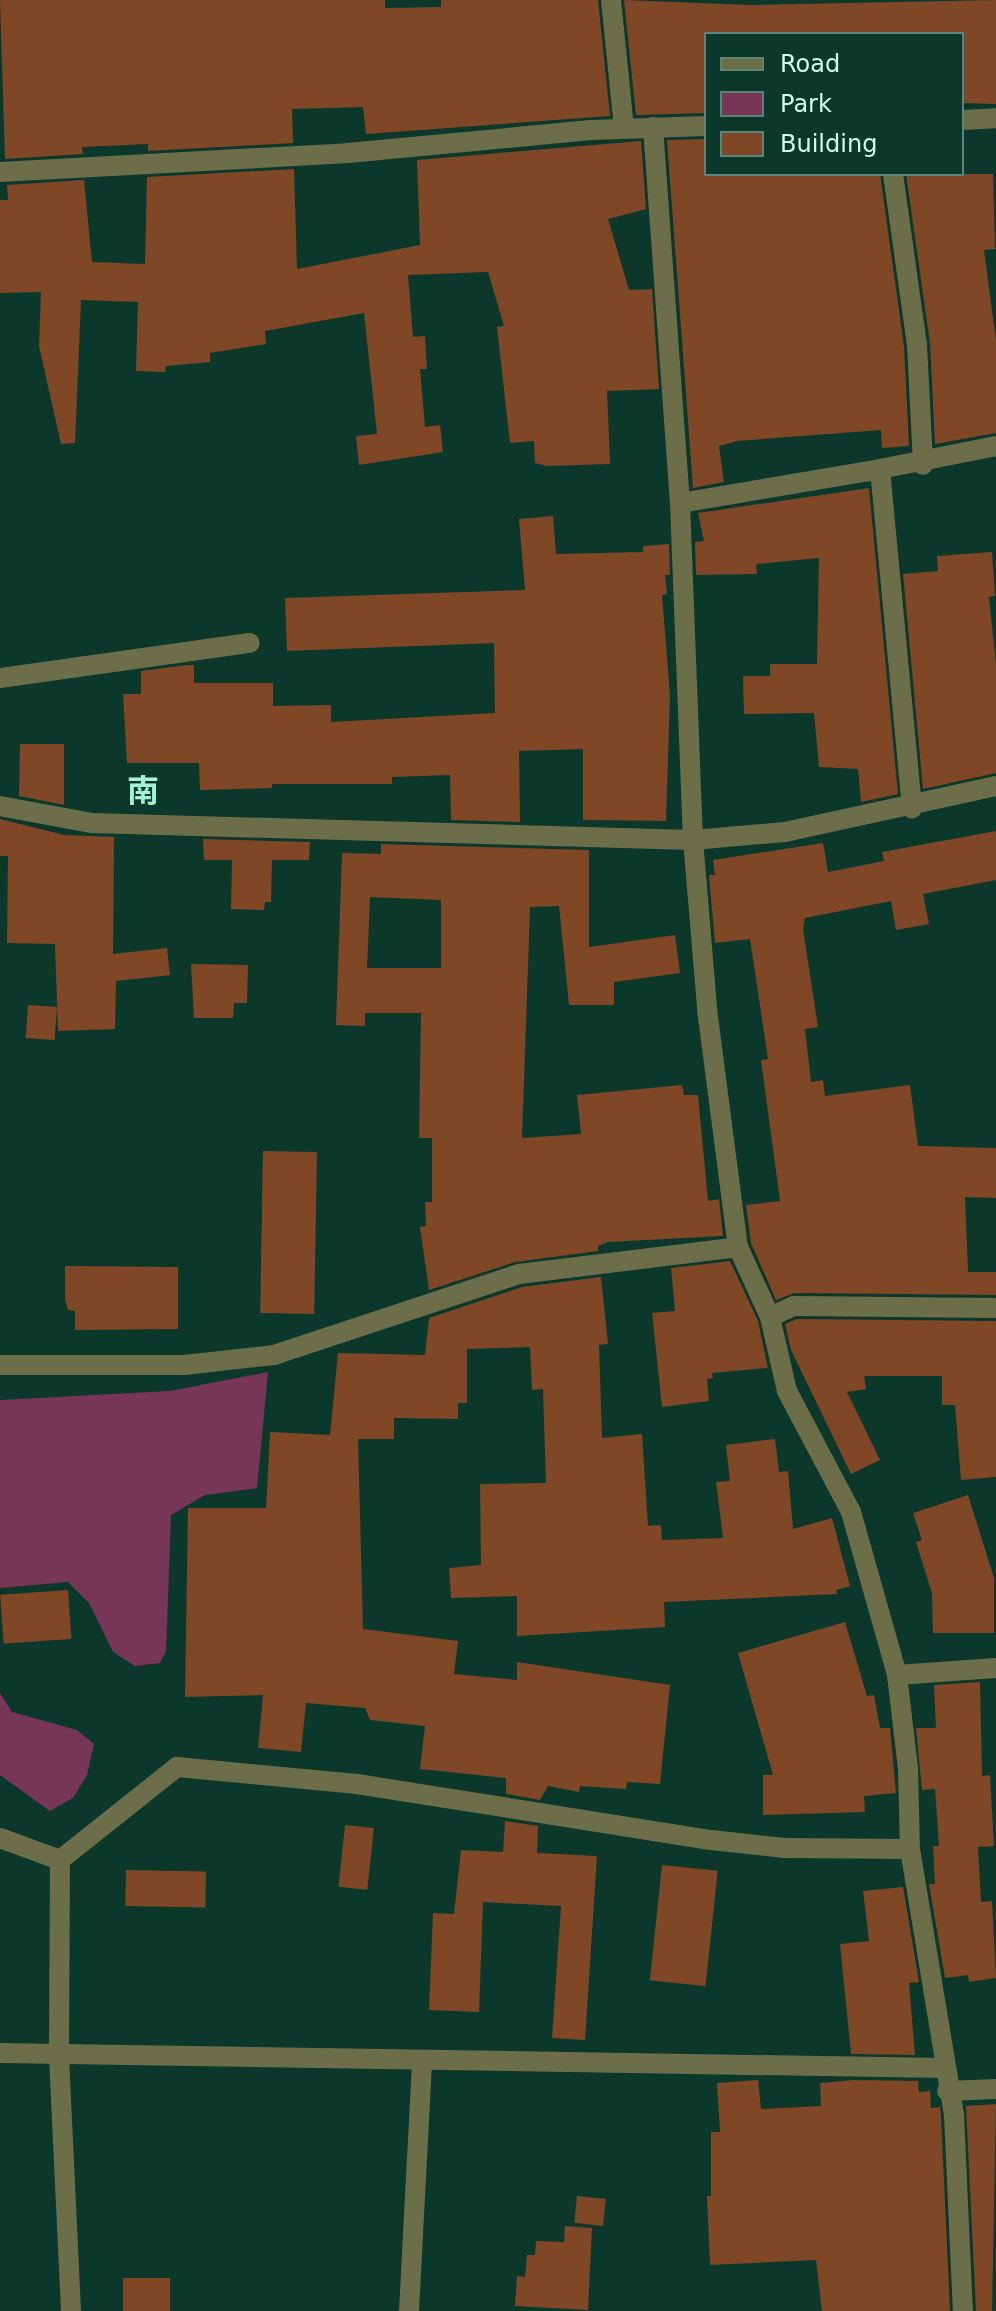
<!DOCTYPE html>
<html>
<head>
<meta charset="utf-8">
<style>
  body { margin:0 }
  #map { position:relative; width:996px; height:2311px; overflow:hidden; background:#0b382b; font-family:"DejaVu Sans","Noto Sans JP",sans-serif }
  div>[style] { position:absolute }
  [style*='--x'] { left:calc(var(--x)*1px); top:calc(var(--y)*1px); width:calc(var(--w)*1px); rotate:calc(var(--a)*1deg) }
  .green>* { inset:0; background:#773558 }
  .building>* { inset:0; background:#7f4726; transform-origin:0 0 }
  .minor>* { height:20px; margin:-10px; padding:0 10px; transform-origin:10px; border-radius:10px; background:#6c6d49 }
  span { translate:-50% -50%; white-space:nowrap; text-align:center; line-height:1.15; -webkit-text-stroke:8px #0b382b; paint-order:stroke }
  .quarter-label { font-size:32px; color:#a2f3d6; font-weight:700 }
  .legend { position:absolute; left:704px; top:32px; width:260px; height:144px; box-sizing:border-box; background:#0b382b; border:2px solid #5b8577; margin:0; padding:10px 14px; list-style:none; font-size:24px; color:#d2f9ea }
  .legend li { display:flex; align-items:center; gap:16px; height:40px }
  .legend b { width:40px; border:2px solid #5b8577 }
</style>
</head>
<body>
<div id="map">
  <div class="green">
    <div style="clip-path:polygon(268px 1372px,257px 1488px,205px 1495px,171px 1515px,166px 1651px,160px 1663px,135px 1666px,113px 1652px,89px 1603px,68px 1582px,0 1588px,0 1400px,170px 1391px)"></div>
    <div style="clip-path:polygon(0 1693px,12px 1712px,77px 1730px,94px 1744px,87px 1775px,73px 1798px,50px 1811px,0 1775px)"></div>
  </div>
  <div class="building">
    <div style="clip-path:polygon(0 0,385px 0,385px 8px,441px 7px,441px 0,598px 0,610px 116px,366px 134px,363px 107px,292px 109px,293px 143px,148px 151px,148px 144px,82px 147px,83px 154px,5px 159px)"></div>
    <div style="clip-path:polygon(624px 0,750px 5px,996px 0,996px 104px,962px 103px,962px 34px,706px 34px,706px 113px,636px 115px)"></div>
    <div style="clip-path:polygon(706px 139px,706px 174px,880px 174px,904px 346px,909px 446px,882px 448px,881px 430px,737px 441px,719px 446px,724px 482px,693px 488px,667px 140px)"></div>
    <div style="clip-path:polygon(641px 141px,646px 209px,608px 219px,629px 290px,652px 289px,659px 389px,607px 391px,610px 464px,547px 466px,535px 463px,534px 441px,510px 443px,497px 327px,504px 326px,488px 272px,408px 275px,413px 337px,425px 336px,427px 369px,420px 369px,425px 427px,440px 425px,443px 452px,359px 465px,356px 436px,377px 434px,364px 313px,265px 331px,266px 344px,210px 353px,210px 362px,166px 366px,165px 372px,136px 371px,138px 302px,81px 300px,75px 443px,61px 444px,39px 346px,41px 292px,0 293px,0 200px,8px 200px,7px 185px,84px 180px,92px 262px,145px 264px,147px 177px,294px 169px,297px 269px,420px 245px,417px 160px)"></div>
    <div style="clip-path:polygon(906px 174px,993px 174px,995px 249px,984px 250px,996px 340px,996px 433px,935px 444px,930px 343px)"></div>
    <div style="clip-path:polygon(869px 488px,898px 794px,861px 802px,858px 769px,819px 767px,814px 713px,744px 714px,743px 676px,770px 676px,770px 664px,817px 664px,819px 558px,756px 564px,757px 574px,696px 575px,695px 542px,704px 541px,698px 513px)"></div>
    <div style="clip-path:polygon(553px 516px,556px 554px,643px 552px,643px 546px,669px 544px,670px 575px,665px 575px,667px 594px,662px 595px,670px 695px,666px 821px,583px 820px,583px 749px,519px 751px,520px 822px,451px 820px,450px 775px,392px 777px,392px 784px,272px 784px,272px 788px,200px 790px,199px 763px,127px 763px,123px 694px,141px 694px,141px 671px,187px 665px,194px 665px,194px 683px,273px 683px,273px 706px,331px 705px,331px 722px,495px 713px,494px 643px,287px 651px,285px 598px,525px 590px,519px 519px)"></div>
    <div style="clip-path:polygon(992px 552px,995px 596px,989px 597px,996px 665px,996px 773px,923px 789px,903px 574px,938px 571px,937px 556px)"></div>
    <div style="clip-path:polygon(20px 744px,64px 744px,64px 805px,19px 796px)"></div>
    <div style="clip-path:polygon(0 819px,64px 835px,114px 837px,113px 954px,167px 948px,170px 975px,116px 981px,115px 1029px,58px 1031px,55px 944px,7px 943px,8px 856px,0 856px)"></div>
    <div style="clip-path:polygon(996px 831px,996px 880px,923px 894px,929px 924px,896px 930px,891px 901px,805px 918px,803px 929px,818px 1027px,805px 1029px,811px 1082px,823px 1080px,825px 1096px,910px 1085px,918px 1146px,996px 1148px,996px 1198px,965px 1197px,968px 1272px,996px 1272px,996px 1295px,794px 1293px,776px 1300px,751px 1243px,746px 1205px,780px 1201px,761px 1060px,768px 1059px,750px 939px,715px 943px,709px 875px,715px 875px,713px 860px,823px 843px,828px 872px,884px 861px,882px 852px)"></div>
    <div style="clip-path:polygon(203px 839px,310px 842px,309px 860px,272px 860px,271px 902px,265px 902px,264px 910px,231px 909px,232px 860px,204px 860px)"></div>
    <div style="clip-path:polygon(evenodd,381px 844px,589px 850px,589px 947px,675px 935px,680px 973px,614px 982px,614px 1005px,569px 1005px,559px 906px,530px 907px,522px 1138px,581px 1134px,577px 1095px,682px 1085px,684px 1095px,698px 1095px,708px 1201px,719px 1199px,723px 1236px,608px 1242px,598px 1246px,598px 1251px,515px 1262px,429px 1290px,420px 1227px,426px 1226px,425px 1202px,432px 1202px,432px 1138px,419px 1138px,421px 1013px,365px 1013px,365px 1026px,336px 1025px,342px 853px,381px 854px,381px 844px,370px 897px,441px 900px,441px 968px,367px 968px,370px 897px)"></div>
    <div style="clip-path:polygon(191px 964px,248px 965px,247px 1003px,234px 1003px,233px 1018px,194px 1018px)"></div>
    <div style="left:28px;top:1005px;width:29px;height:33px;rotate:4deg"></div>
    <div style="left:263px;top:1151px;width:54px;height:162px;rotate:1deg"></div>
    <div style="clip-path:polygon(730px 1261px,758px 1321px,768px 1368px,712px 1373px,713px 1378px,707px 1379px,709px 1401px,662px 1407px,652px 1313px,675px 1311px,671px 1268px)"></div>
    <div style="clip-path:polygon(65px 1266px,178px 1267px,178px 1329px,75px 1330px,75px 1311px,68px 1310px,65px 1299px)"></div>
    <div style="clip-path:polygon(601px 1277px,608px 1344px,599px 1345px,602px 1438px,642px 1434px,648px 1526px,661px 1525px,662px 1540px,723px 1538px,716px 1482px,730px 1481px,726px 1445px,775px 1439px,779px 1472px,788px 1471px,793px 1529px,832px 1518px,850px 1586px,836px 1590px,837px 1594px,664px 1602px,665px 1627px,517px 1636px,517px 1596px,451px 1598px,449px 1568px,481px 1565px,480px 1484px,546px 1483px,543px 1389px,532px 1390px,530px 1347px,467px 1349px,467px 1403px,458px 1403px,458px 1419px,394px 1418px,394px 1439px,358px 1439px,363px 1629px,458px 1641px,454px 1674px,517px 1680px,517px 1662px,670px 1685px,660px 1784px,627px 1782px,626px 1789px,580px 1786px,579px 1792px,548px 1786px,540px 1800px,506px 1794px,506px 1778px,420px 1769px,425px 1726px,370px 1720px,365px 1708px,306px 1703px,301px 1752px,258px 1748px,263px 1695px,185px 1697px,188px 1508px,266px 1508px,270px 1432px,330px 1435px,338px 1353px,425px 1355px,429px 1318px,522px 1287px)"></div>
    <div style="clip-path:polygon(797px 1319px,996px 1321px,996px 1477px,961px 1480px,955px 1405px,942px 1405px,942px 1376px,864px 1376px,866px 1389px,847px 1392px,880px 1460px,851px 1474px,791px 1350px,785px 1324px)"></div>
    <div style="clip-path:polygon(968px 1495px,994px 1578px,994px 1633px,933px 1633px,932px 1593px,916px 1542px,922px 1540px,913px 1513px)"></div>
    <div style="left:68px;top:1590px;width:49px;height:68px;rotate:86deg"></div>
    <div style="clip-path:polygon(845px 1622px,867px 1696px,874px 1695px,880px 1728px,890px 1728px,896px 1793px,864px 1796px,865px 1812px,763px 1815px,763px 1775px,773px 1775px,738px 1653px)"></div>
    <div style="clip-path:polygon(980px 1682px,982px 1776px,990px 1775px,994px 1846px,978px 1847px,981px 1902px,992px 1901px,996px 1978px,969px 1982px,968px 1975px,945px 1978px,929px 1884px,935px 1884px,933px 1846px,939px 1846px,935px 1789px,922px 1790px,916px 1728px,936px 1728px,934px 1685px)"></div>
    <div style="clip-path:polygon(505px 1821px,538px 1826px,537px 1853px,597px 1856px,585px 2040px,552px 2038px,561px 1906px,483px 1902px,479px 2012px,429px 2010px,433px 1913px,454px 1914px,461px 1850px,503px 1852px)"></div>
    <div style="left:345px;top:1825px;width:29px;height:62px;rotate:6deg"></div>
    <div style="left:662px;top:1865px;width:56px;height:116px;rotate:6deg"></div>
    <div style="left:126px;top:1870px;width:80px;height:36px;rotate:1deg"></div>
    <div style="clip-path:polygon(903px 1887px,919px 1982px,909px 1983px,915px 2055px,851px 2054px,840px 1944px,869px 1941px,863px 1891px)"></div>
    <div style="clip-path:polygon(758px 2080px,761px 2109px,821px 2106px,820px 2083px,853px 2080px,918px 2081px,919px 2092px,930px 2091px,931px 2108px,940px 2107px,941px 2116px,950px 2311px,822px 2311px,816px 2260px,710px 2265px,707px 2196px,711px 2196px,711px 2132px,720px 2132px,717px 2083px)"></div>
    <div style="clip-path:polygon(996px 2104px,992px 2311px,976px 2311px,966px 2106px)"></div>
    <div style="left:577px;top:2196px;width:29px;height:27px;rotate:6deg"></div>
    <div style="clip-path:polygon(565px 2226px,592px 2228px,588px 2310px,515px 2306px,517px 2276px,525px 2277px,527px 2255px,535px 2255px,536px 2241px,564px 2242px)"></div>
    <div style="left:123px;top:2278px;width:47px;height:33px"></div>
  </div>
  <div class="minor">
    <div style="--x:611;--y:0;--w:129;--a:84.2"></div>
    <div style="--x:962;--y:120;--w:34;--a:-3"></div>
    <div style="--x:653;--y:127;--w:377;--a:85.9"></div>
    <div style="--x:680;--y:503;--w:337;--a:87.8"></div>
    <div style="--x:693;--y:840;--w:178;--a:85.2"></div>
    <div style="--x:708;--y:1017;--w:232;--a:82.6"></div>
    <div style="--x:738;--y:1247;--w:77;--a:65.4"></div>
    <div style="--x:770;--y:1317;--w:76;--a:77.1"></div>
    <div style="--x:787;--y:1391;--w:137;--a:62.1"></div>
    <div style="--x:851;--y:1512;--w:169;--a:74.2"></div>
    <div style="--x:897;--y:1675;--w:94;--a:83.3"></div>
    <div style="--x:908;--y:1768;--w:81;--a:88.6"></div>
    <div style="--x:910;--y:1849;--w:270;--a:80.6"></div>
    <div style="--x:954;--y:2115;--w:196;--a:87.4"></div>
    <div style="--x:0;--y:172;--w:349;--a:-3.1"></div>
    <div style="--x:348;--y:153;--w:244;--a:-5.4"></div>
    <div style="--x:591;--y:130;--w:115;--a:-2"></div>
    <div style="--x:893;--y:174;--w:173;--a:82"></div>
    <div style="--x:917;--y:345;--w:120;--a:87.1"></div>
    <div style="--x:880;--y:469;--w:118;--a:-11.2"></div>
    <div style="--x:680;--y:503;--w:203;--a:-9.6"></div>
    <div style="--x:880;--y:469;--w:341;--a:84.6"></div>
    <div style="--x:0;--y:678;--w:252;--a:-8"></div>
    <div style="--x:0;--y:806;--w:94;--a:10.5"></div>
    <div style="--x:92;--y:823;--w:601;--a:1.62"></div>
    <div style="--x:693;--y:840;--w:92;--a:-5"></div>
    <div style="--x:785;--y:832;--w:216;--a:-12.3"></div>
    <div style="--x:770;--y:1317;--w:26;--a:-25"></div>
    <div style="--x:794;--y:1306;--w:202;--a:0.6"></div>
    <div style="--x:0;--y:1365;--w:184;--a:0"></div>
    <div style="--x:184;--y:1365;--w:91;--a:-6.3"></div>
    <div style="--x:274;--y:1355;--w:258;--a:-18.3"></div>
    <div style="--x:519;--y:1274;--w:221;--a:-7"></div>
    <div style="--x:897;--y:1675;--w:99;--a:-4"></div>
    <div style="--x:0;--y:1838;--w:64;--a:20.1"></div>
    <div style="--x:0;--y:2053;--w:945;--a:0.91"></div>
    <div style="--x:947;--y:2091;--w:49;--a:-2.3"></div>
    <div style="--x:71;--y:2311;--w:258;--a:-92.7"></div>
    <div style="--x:59;--y:2053;--w:193;--a:-89.7"></div>
    <div style="--x:60;--y:1860;--w:149;--a:-38.5"></div>
    <div style="--x:177;--y:1767;--w:181;--a:5.4"></div>
    <div style="--x:357;--y:1784;--w:358;--a:9"></div>
    <div style="--x:711;--y:1840;--w:74;--a:6.2"></div>
    <div style="--x:785;--y:1848;--w:125;--a:0.5"></div>
    <div style="--x:409;--y:2311;--w:251;--a:-87"></div>
  </div>
  <div class="quarter-label">
    <span style="left:143px;top:791px">南</span>
  </div>
  <ul class="legend">
  <li><b style="height:10px;background:#6c6d49"></b>Road</li>
  <li><b style="height:22px;background:#773558"></b>Park</li>
  <li><b style="height:22px;background:#7f4726"></b>Building</li>
  </ul>
</div>
</body>
</html>
